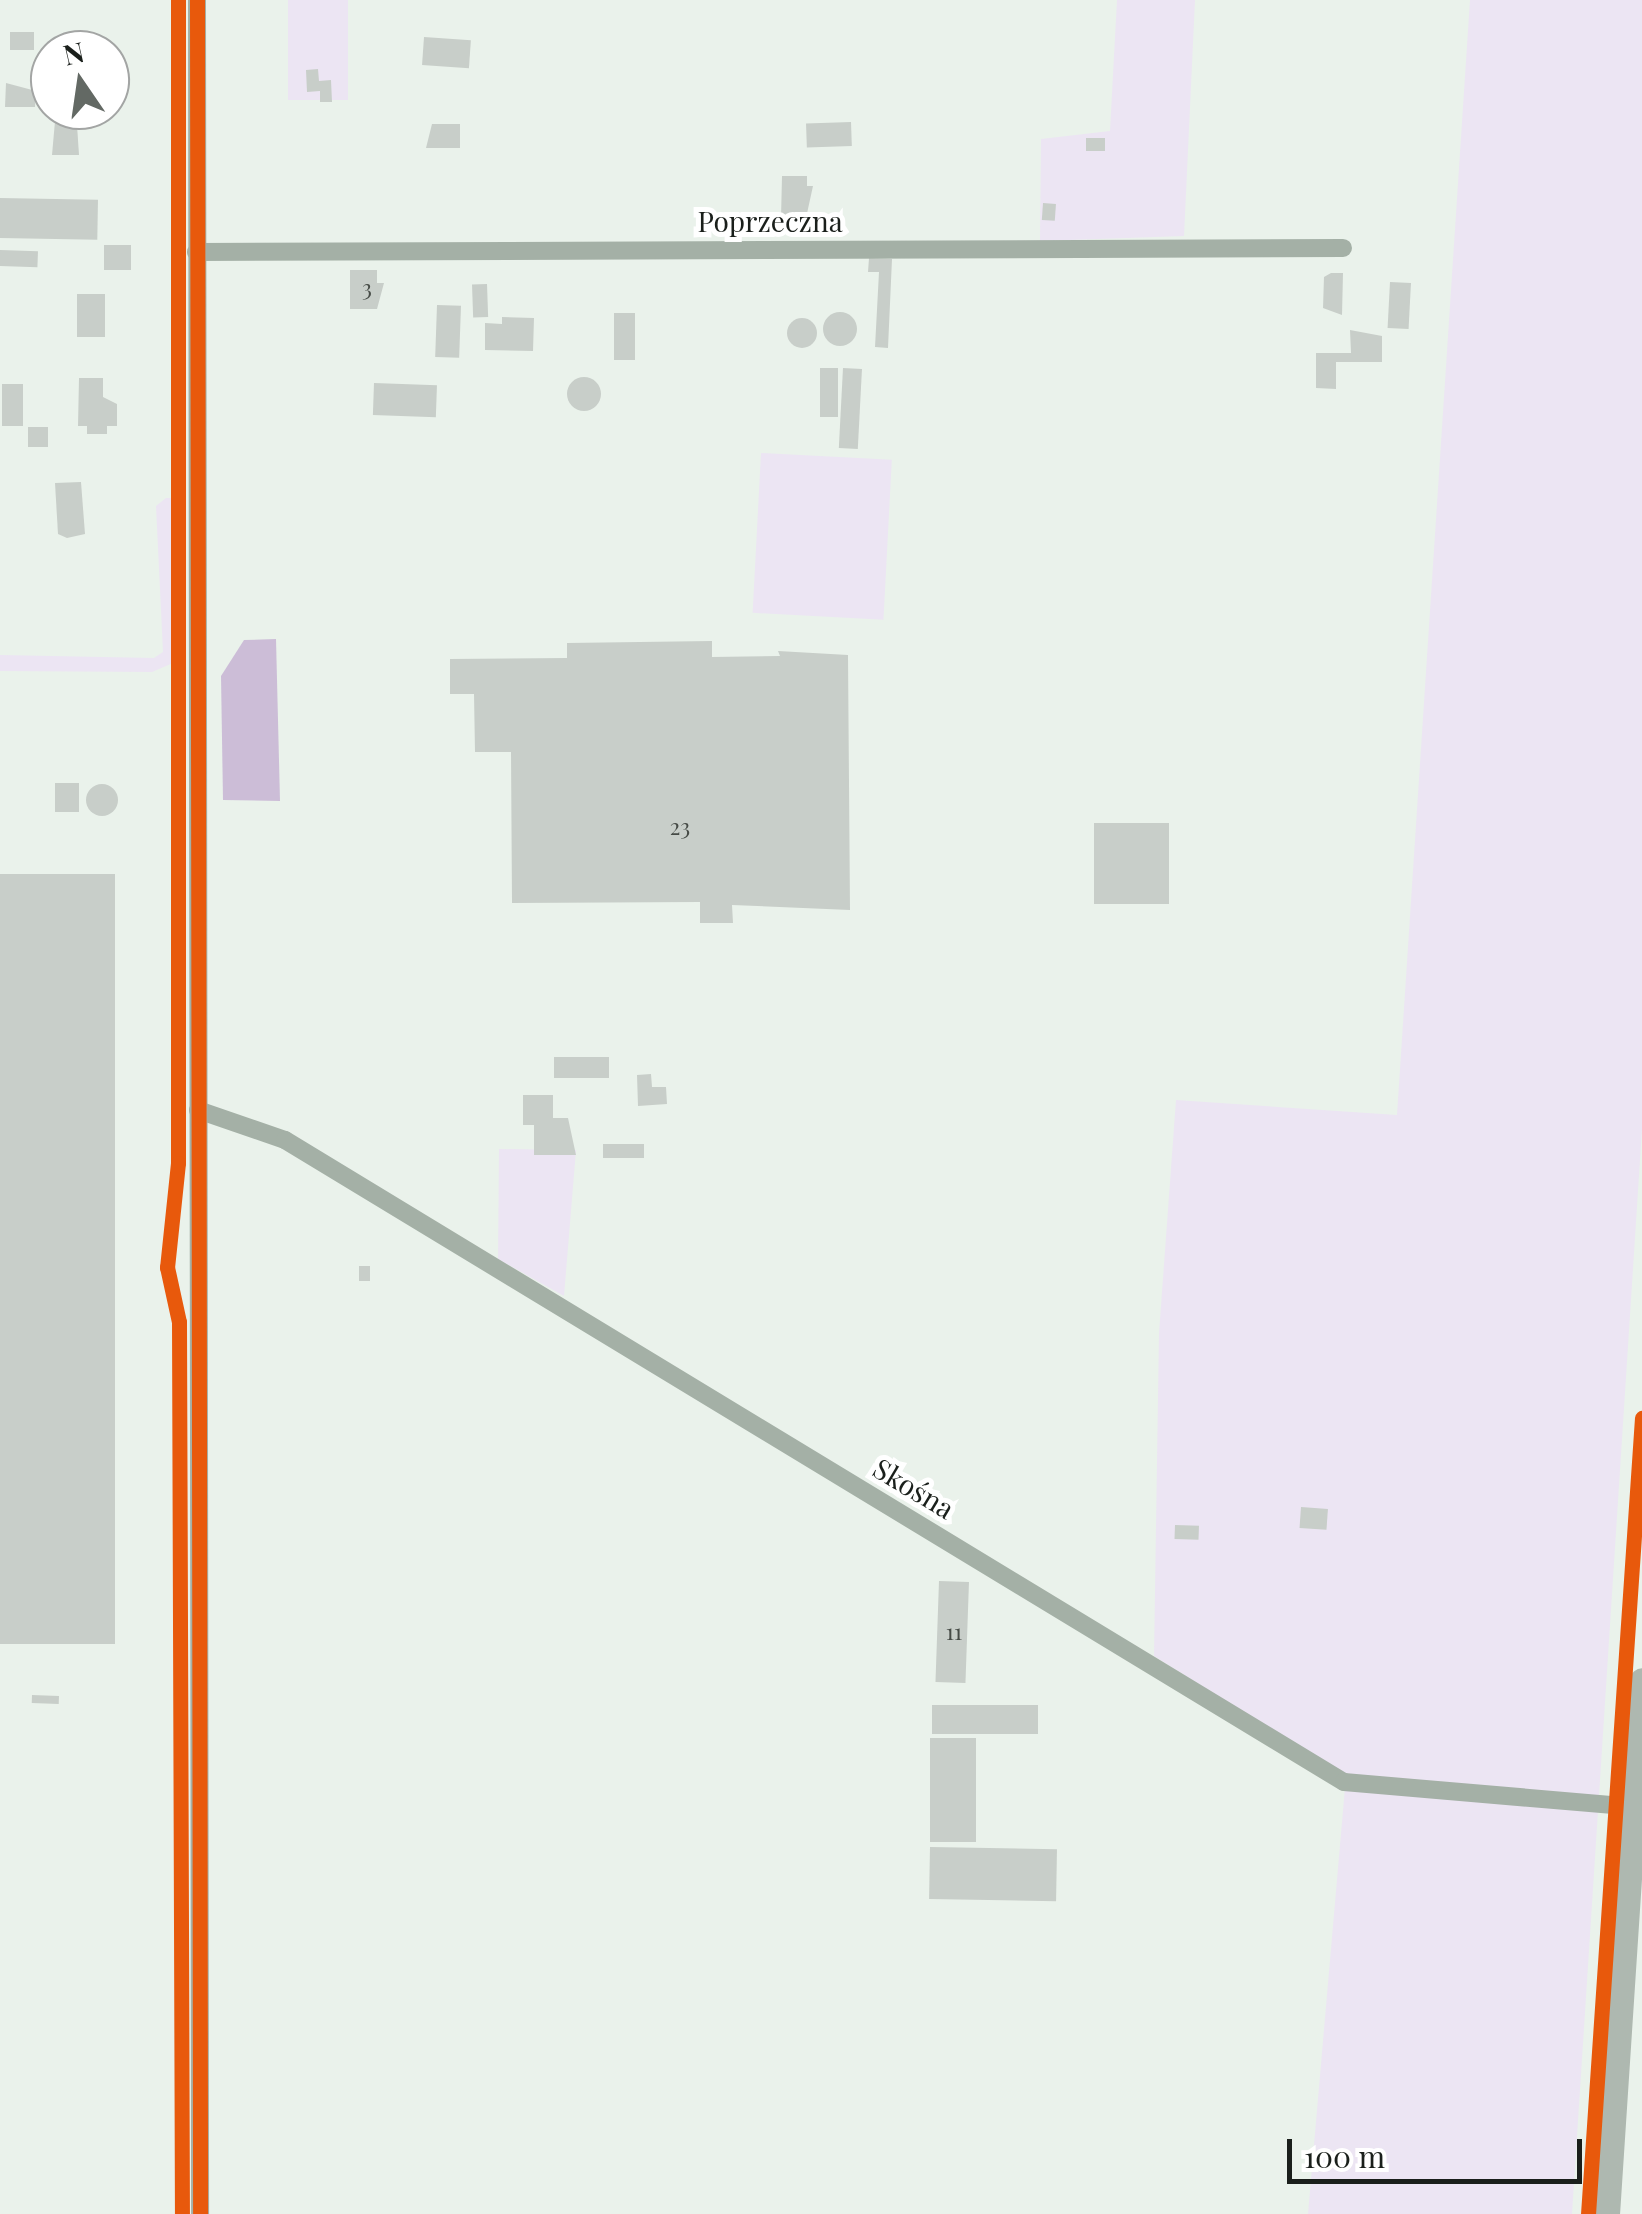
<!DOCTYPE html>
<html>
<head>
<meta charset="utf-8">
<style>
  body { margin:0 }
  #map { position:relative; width:1642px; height:2214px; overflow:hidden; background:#eaf2eb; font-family:"Playfair Display",serif }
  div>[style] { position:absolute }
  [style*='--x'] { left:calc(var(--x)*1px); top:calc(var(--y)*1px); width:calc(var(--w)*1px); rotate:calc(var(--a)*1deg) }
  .green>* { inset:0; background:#ece5f3; transform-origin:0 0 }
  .water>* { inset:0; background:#ccbdd7 }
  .building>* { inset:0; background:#c8cec9; transform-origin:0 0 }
  .round { border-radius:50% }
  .minor>* { height:18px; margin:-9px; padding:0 9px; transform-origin:9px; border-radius:9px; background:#a4b0a6 }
  .secondary>* { height:25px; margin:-12.5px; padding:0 12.5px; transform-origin:12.5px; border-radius:12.5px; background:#aeb8b0 }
  .cycleway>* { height:15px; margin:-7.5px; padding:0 7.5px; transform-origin:7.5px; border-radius:7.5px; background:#e8590c }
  span { translate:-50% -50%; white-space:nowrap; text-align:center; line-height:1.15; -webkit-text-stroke:10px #fff; paint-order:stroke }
  .number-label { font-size:22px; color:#464b46 }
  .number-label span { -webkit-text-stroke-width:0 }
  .street-label { font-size:28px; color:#1a1f1b }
  .north { position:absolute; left:30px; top:30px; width:100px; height:100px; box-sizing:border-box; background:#fff; border:2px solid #a3a5a4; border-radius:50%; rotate:347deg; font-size:28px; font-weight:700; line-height:40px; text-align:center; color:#1a1f1b }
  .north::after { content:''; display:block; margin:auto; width:35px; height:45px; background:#636964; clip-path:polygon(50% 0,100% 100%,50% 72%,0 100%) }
  .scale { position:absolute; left:1287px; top:2139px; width:295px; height:45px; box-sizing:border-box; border:5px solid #1a1f1b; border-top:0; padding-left:12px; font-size:30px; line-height:35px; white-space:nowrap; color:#1a1f1b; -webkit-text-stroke:8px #fff; paint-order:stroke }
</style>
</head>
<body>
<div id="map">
  <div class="green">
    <div style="left:288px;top:0;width:60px;height:100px"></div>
    <div style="clip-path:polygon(1117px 0,1195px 0,1184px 236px,1040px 241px,1041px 139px,1110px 131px)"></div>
    <div style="clip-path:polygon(1470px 0,1642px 0,1642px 1129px,1572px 2214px,1308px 2214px,1346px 1776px,1154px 1656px,1159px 1333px,1176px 1100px,1397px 1115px)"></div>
    <div style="left:761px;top:453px;width:131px;height:160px;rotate:3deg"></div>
    <div style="clip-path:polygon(166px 498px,175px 498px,173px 663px,152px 672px,0 671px,0 655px,154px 658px,163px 652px,156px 506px)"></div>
    <div style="clip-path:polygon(499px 1149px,576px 1150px,564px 1296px,498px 1259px)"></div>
  </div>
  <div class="water">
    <div style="clip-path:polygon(276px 639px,280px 801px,223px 800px,221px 676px,244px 640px)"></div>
  </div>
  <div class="building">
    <div style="left:10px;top:32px;width:24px;height:18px"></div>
    <div style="left:424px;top:37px;width:47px;height:28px;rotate:4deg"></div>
    <div style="clip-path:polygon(72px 40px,72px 50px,42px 53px,48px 41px)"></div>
    <div style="clip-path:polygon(318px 69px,319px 81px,331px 80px,332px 102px,320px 102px,320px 91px,307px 92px,306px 70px)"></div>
    <div style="clip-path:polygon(6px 83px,36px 91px,35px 107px,5px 107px)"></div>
    <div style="clip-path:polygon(56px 110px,76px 110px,79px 155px,52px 155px)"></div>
    <div style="left:851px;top:122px;width:24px;height:45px;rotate:88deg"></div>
    <div style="clip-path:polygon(432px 124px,460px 124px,460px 148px,426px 148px)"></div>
    <div style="left:1105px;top:138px;width:13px;height:19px;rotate:90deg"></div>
    <div style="clip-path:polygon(782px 176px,807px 176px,807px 186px,813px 186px,806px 218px,781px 218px)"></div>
    <div style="left:0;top:198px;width:98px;height:40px;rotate:1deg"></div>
    <div style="left:1043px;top:203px;width:13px;height:17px;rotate:4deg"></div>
    <div style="left:104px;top:245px;width:27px;height:25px"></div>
    <div style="left:0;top:250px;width:38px;height:16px;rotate:2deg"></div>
    <div style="clip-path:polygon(869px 258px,892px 259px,888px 348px,875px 347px,879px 272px,868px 272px)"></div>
    <div style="clip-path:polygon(350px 270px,377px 270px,377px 283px,384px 283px,377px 309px,350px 309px)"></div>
    <div style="clip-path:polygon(1331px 273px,1343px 273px,1342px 315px,1323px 308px,1324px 277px)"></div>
    <div style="left:1390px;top:282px;width:21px;height:46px;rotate:3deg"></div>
    <div style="left:487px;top:284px;width:33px;height:15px;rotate:88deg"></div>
    <div style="left:77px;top:294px;width:28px;height:43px"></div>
    <div style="left:437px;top:305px;width:24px;height:52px;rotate:2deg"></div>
    <div class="round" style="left:823px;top:312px;width:34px;height:34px"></div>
    <div style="left:614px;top:313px;width:21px;height:47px"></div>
    <div style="clip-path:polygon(502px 317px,534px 318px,533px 351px,485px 350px,485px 323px,502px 324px)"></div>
    <div class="round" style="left:787px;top:318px;width:30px;height:30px"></div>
    <div style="clip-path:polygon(1350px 330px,1382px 336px,1382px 362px,1336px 362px,1336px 389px,1316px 388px,1316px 353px,1351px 353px)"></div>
    <div style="left:820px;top:368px;width:18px;height:49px"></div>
    <div style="left:843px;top:368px;width:19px;height:80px;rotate:3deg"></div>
    <div class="round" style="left:567px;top:377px;width:34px;height:34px"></div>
    <div style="clip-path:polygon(79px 378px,103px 378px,103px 397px,117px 404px,117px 426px,107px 426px,107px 434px,87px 434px,87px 426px,78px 426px)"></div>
    <div style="left:374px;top:383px;width:63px;height:32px;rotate:2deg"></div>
    <div style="left:2px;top:384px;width:21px;height:42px"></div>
    <div style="left:28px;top:427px;width:20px;height:20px"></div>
    <div style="clip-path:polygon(81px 482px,85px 534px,67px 538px,58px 534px,55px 483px)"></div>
    <div style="clip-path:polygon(712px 641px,712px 657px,780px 656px,778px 651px,848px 655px,850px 910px,732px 905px,733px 923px,700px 923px,700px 902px,512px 903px,511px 752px,475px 752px,474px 694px,450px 694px,450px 659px,567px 658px,567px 643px)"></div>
    <div style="left:55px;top:783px;width:24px;height:29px"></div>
    <div class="round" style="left:86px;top:784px;width:32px;height:32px"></div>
    <div style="left:1094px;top:823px;width:75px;height:81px"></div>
    <div style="left:0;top:874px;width:115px;height:770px"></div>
    <div style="left:554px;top:1057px;width:55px;height:21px"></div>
    <div style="clip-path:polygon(651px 1074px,652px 1087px,666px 1087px,667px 1104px,638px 1106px,637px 1075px)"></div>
    <div style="clip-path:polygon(523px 1095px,553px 1095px,553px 1118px,568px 1118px,576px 1155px,534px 1155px,534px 1125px,523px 1125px)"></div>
    <div style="left:603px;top:1144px;width:41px;height:14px"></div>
    <div style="left:359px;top:1266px;width:11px;height:15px"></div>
    <div style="left:1301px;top:1507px;width:27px;height:21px;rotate:4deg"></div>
    <div style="left:1175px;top:1525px;width:24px;height:14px;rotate:2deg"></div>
    <div style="left:939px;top:1581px;width:30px;height:101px;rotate:2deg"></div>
    <div style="left:32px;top:1695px;width:27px;height:8px;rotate:2deg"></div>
    <div style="left:932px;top:1705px;width:106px;height:29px"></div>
    <div style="left:930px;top:1738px;width:46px;height:104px"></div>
    <div style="left:930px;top:1847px;width:127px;height:52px;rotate:1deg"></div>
  </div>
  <div class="minor">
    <div style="--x:197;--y:0;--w:2214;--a:89.92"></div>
    <div style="--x:196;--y:252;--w:1147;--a:-0.2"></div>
    <div style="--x:198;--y:1110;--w:92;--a:19"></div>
    <div style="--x:285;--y:1140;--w:1238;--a:31.23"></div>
    <div style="--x:1344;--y:1782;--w:291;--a:4.9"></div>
  </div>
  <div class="secondary">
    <div style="--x:1607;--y:2214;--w:535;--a:-86.25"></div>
  </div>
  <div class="cycleway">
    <div style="--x:178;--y:0;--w:1163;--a:90"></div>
    <div style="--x:178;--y:1163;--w:105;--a:96"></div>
    <div style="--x:167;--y:1267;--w:56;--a:77.7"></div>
    <div style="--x:179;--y:1322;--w:892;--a:89.81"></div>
    <div style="--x:197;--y:0;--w:2214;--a:89.92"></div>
    <div style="--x:1588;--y:2214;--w:798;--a:-86.12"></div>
  </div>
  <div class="number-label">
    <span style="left:367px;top:288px">3</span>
    <span style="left:680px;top:827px">23</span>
    <span style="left:954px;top:1632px">11</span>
  </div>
  <div class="street-label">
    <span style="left:770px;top:221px">Poprzeczna</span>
    <span style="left:914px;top:1488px;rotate:31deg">Skośna</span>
  </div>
  <div class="north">N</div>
  <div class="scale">100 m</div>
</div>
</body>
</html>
